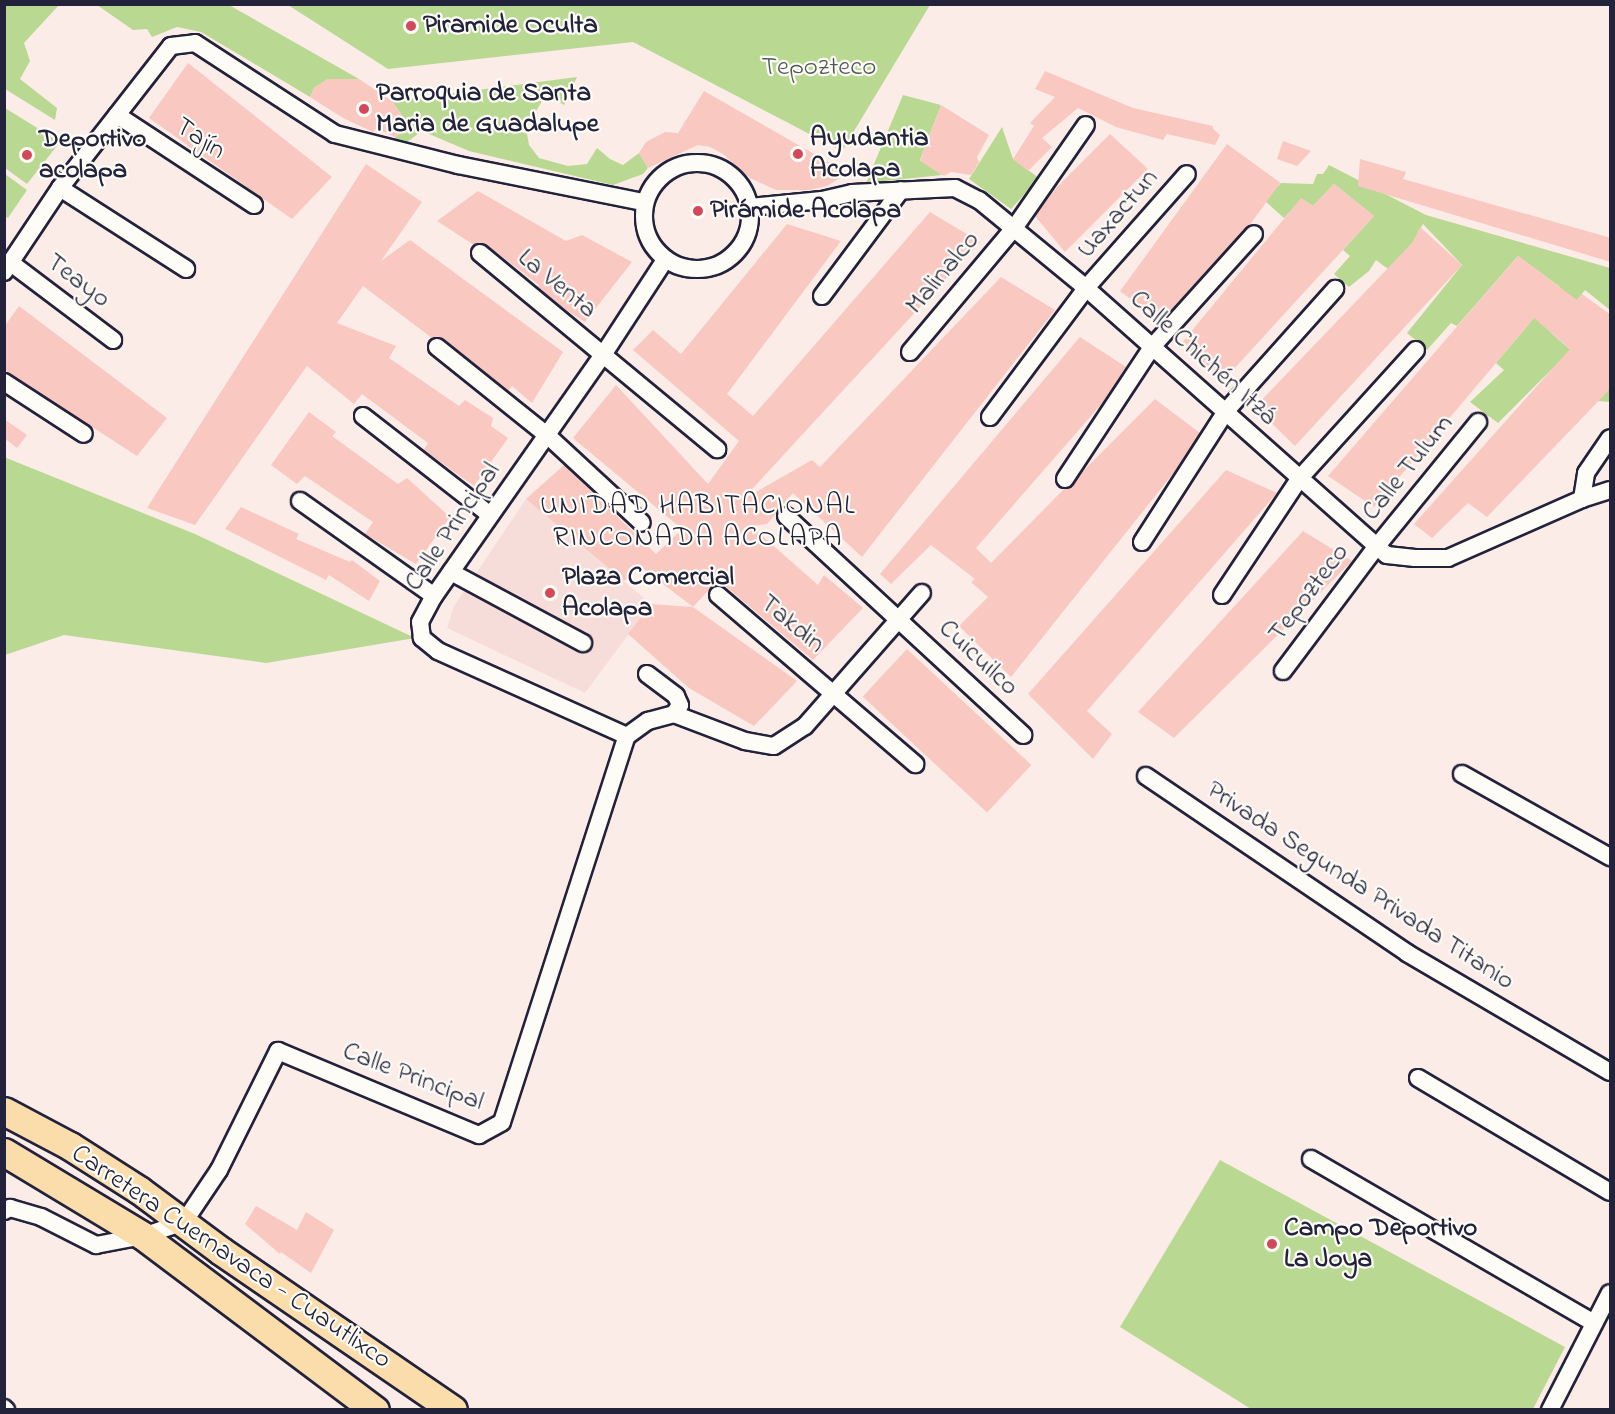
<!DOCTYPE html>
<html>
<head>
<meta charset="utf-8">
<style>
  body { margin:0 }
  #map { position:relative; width:1615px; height:1414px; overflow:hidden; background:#fcece7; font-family:"Indie Flower",sans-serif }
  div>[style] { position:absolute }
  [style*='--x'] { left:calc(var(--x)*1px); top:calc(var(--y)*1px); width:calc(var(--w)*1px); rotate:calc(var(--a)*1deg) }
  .built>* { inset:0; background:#f7ddd9 }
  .green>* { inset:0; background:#b9d992 }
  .building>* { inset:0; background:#f8c8c1; transform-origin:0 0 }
  .roads { filter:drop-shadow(2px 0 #22223b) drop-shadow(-2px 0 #22223b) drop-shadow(0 2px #22223b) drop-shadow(0 -2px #22223b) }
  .street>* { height:16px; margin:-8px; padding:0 8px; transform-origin:8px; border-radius:8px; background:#fdfcf7 }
  .street>.ring { margin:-8px; padding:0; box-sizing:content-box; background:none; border:16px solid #fdfcf7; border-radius:50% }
  .primary>* { height:27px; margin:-13.5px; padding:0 13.5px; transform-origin:13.5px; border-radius:13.5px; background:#fbddab }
  .dots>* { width:16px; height:16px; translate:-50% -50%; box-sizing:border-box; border:3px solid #fdfcf7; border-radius:50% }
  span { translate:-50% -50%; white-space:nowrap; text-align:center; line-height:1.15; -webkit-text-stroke:4.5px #fdfcf7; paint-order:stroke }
  .poi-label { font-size:27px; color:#22223b; font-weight:700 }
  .left { translate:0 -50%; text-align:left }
  .park-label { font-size:27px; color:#4f5955 }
  .street-label { font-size:27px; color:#22223b }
  .neighbourhood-label { font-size:28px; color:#22223b; letter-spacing:1.5px }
  .frame { position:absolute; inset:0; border:6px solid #22223b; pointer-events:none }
</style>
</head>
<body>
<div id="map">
  <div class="built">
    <div style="clip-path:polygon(526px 499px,651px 604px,585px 693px,447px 628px,454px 606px)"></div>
  </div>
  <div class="green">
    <div style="clip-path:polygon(4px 5px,59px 5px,24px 43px,30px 61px,20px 79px,57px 108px,55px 120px,5px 89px)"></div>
    <div style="clip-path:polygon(97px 5px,229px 5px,359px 79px,328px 79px,314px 88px,310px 97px,201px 32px,177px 27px,152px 37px,147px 29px,133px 30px)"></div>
    <div style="clip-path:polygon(288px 5px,930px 5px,842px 151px,633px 42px,388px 69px)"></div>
    <div style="clip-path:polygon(577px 77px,564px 105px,547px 95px,542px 101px,526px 128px,529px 145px,539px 158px,568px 166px,587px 164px,597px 148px,610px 159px,623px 165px,639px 153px,648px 168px,643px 174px,613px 185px,469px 151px,422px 131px,403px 145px,393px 141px,407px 123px,392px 101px)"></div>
    <div style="clip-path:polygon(903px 95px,941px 105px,920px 160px,942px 175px,866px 183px)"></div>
    <div style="clip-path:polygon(5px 108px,60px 142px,27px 184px,5px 168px)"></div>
    <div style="clip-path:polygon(1002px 127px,1013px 159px,1039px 178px,1011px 209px,969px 179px)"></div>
    <div style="clip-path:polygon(1329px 165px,1426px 215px,1610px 268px,1610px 310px,1585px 290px,1551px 333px,1610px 384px,1610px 402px,1598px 401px,1554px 367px,1498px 423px,1470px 402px,1504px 370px,1496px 363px,1560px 287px,1518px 256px,1457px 326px,1451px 323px,1427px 350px,1407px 333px,1462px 265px,1423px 224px,1413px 242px,1388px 269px,1376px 260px,1369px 271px,1349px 287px,1334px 274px,1350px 256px,1343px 250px,1374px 216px,1334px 184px,1313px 206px,1302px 199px,1284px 218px,1264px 200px,1281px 183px,1313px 184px,1317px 174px,1323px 174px)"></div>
    <div style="clip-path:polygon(5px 174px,27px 190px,8px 218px,5px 216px)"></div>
    <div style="clip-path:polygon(4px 457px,195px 534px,415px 638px,266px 663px,64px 635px,5px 655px)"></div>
    <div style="clip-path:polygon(1220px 1160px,1565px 1347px,1533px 1409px,1251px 1409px,1120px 1327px)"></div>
  </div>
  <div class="building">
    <div style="clip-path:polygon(188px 63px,332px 177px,292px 219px,149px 118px)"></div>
    <div style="clip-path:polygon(1045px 71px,1133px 108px,1213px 126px,1213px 129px,1220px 135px,1215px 145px,1167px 134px,1163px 140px,1116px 127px,1078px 108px,1042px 138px,1052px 147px,1028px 171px,1013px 159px,1034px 126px,1030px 123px,1055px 97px,1035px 89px)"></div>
    <div style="clip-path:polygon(328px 79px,359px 79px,392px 101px,407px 123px,396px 138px,377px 128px,373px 132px,343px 118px,310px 97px,314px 88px)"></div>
    <div style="clip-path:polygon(704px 91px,823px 159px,848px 173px,827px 186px,809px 190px,776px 190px,750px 178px,723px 154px,710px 147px,698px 145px,648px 168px,639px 153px,646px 142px,665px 132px,678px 133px)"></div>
    <div style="clip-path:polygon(941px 105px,989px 135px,977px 157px,979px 162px,971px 175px,951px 172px,944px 176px,920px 161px)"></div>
    <div style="clip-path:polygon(1110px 134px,1148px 169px,1065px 252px,1035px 216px,1052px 192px)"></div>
    <div style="clip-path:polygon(1283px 141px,1311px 151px,1297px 166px,1277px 159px)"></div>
    <div style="left:1227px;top:144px;width:66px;height:182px;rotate:36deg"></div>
    <div style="clip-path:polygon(1360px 159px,1406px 172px,1403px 179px,1611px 238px,1611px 262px,1358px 186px)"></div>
    <div style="clip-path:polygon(366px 164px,422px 202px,381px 261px,410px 240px,563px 352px,532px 403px,512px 386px,508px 391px,444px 339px,432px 338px,363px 286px,337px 323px,396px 346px,389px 358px,459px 406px,465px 400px,493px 418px,491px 426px,508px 438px,474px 486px,424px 450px,428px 443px,362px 394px,354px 404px,307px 366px,195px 525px,147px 508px)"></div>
    <div style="clip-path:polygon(1334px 184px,1374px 216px,1222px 382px,1181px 344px,1301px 198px,1313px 206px)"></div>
    <div style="clip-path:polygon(478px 191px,566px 241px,582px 235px,632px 262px,585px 322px,563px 308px,538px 287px,539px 285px,487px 245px,481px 243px,474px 245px,437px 221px)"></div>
    <div style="clip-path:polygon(930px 212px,980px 242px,742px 500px,812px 460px,820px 467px,1001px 277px,1055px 310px,862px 557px,793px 493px,767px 524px,751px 526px,818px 585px,824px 575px,863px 608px,813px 660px,718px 580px,693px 607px,641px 567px,624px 581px,526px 499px,564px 465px,656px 554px,682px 529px,573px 438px,616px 385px,708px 484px,739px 441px,633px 350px,653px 330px,681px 354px,787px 224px,841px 241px,727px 394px,753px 416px)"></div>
    <div style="clip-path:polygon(1420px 227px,1462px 265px,1295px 446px,1255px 407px,1413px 242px)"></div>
    <div style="clip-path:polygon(1518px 256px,1577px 300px,1582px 294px,1611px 315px,1611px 388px,1487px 517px,1468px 503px,1432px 538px,1414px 524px,1570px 349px,1534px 318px,1374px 507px,1328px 476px)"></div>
    <div style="clip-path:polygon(19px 306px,167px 418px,137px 456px,4px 370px,4px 327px)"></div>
    <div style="clip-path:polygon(1080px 337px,1126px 367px,1104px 401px,976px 548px,991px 563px,1064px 489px,1073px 485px,1084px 470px,1155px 399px,1200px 433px,1179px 466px,1011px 677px,959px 626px,988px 597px,971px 582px,975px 579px,931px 545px,891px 584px,880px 574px)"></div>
    <div style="clip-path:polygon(309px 412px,336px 432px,332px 436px,398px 484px,407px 478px,450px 517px,416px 564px,365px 534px,373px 522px,305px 476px,297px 484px,271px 465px)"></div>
    <div style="clip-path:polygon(4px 419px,27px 435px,17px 448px,4px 438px)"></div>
    <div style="clip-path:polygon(1226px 470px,1277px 493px,1087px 711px,1112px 734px,1093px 759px,1028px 694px)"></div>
    <div style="clip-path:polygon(241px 507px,299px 534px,296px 539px,350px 562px,352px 560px,380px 581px,369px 601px,329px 575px,326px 580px,225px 529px)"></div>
    <div style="clip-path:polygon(1303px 531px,1352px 561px,1174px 738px,1138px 712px)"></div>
    <div style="clip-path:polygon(651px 604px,693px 607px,797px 681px,754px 726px,689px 688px,628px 634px)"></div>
    <div style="left:907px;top:649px;width:170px;height:65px;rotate:43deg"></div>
    <div style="clip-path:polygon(256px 1206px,297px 1230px,306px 1212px,334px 1230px,311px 1273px,281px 1252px,280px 1254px,245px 1224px)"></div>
  </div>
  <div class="roads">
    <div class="street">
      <div style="--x:117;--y:115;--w:164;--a:33.3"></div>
      <div class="ring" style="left:644px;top:163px;width:90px;height:90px"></div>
      <div style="--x:60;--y:188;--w:150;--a:32.7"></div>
      <div style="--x:750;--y:207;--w:72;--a:-5.6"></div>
      <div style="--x:822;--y:200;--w:31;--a:-13"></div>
      <div style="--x:852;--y:193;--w:103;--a:-2.8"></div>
      <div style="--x:955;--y:188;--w:27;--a:27"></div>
      <div style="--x:979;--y:200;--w:139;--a:39.4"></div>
      <div style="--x:1086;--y:288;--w:402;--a:41.6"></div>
      <div style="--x:1387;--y:555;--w:28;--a:6"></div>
      <div style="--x:1415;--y:558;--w:33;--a:0"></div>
      <div style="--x:1448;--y:558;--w:146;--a:-23.8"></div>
      <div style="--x:1582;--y:499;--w:29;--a:-18"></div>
      <div style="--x:480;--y:253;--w:308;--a:39.6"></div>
      <div style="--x:11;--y:263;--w:128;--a:37"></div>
      <div style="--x:4;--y:272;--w:101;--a:-56.3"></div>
      <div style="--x:60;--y:188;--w:180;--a:-52"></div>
      <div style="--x:171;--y:46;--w:24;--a:-7"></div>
      <div style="--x:195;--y:43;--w:167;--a:33"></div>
      <div style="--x:335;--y:134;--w:127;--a:14.1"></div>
      <div style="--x:458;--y:165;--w:190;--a:11.3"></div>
      <div style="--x:822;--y:296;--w:132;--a:-53.3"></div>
      <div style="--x:437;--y:347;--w:141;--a:38.7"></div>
      <div style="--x:547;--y:435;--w:129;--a:42.8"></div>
      <div style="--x:910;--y:352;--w:163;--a:-50"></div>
      <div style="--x:1015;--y:227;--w:124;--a:-55.2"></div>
      <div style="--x:4;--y:382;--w:95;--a:33"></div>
      <div style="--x:363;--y:416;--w:161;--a:37.9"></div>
      <div style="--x:990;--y:417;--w:161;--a:-53.3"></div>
      <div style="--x:1086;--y:288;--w:152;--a:-48.5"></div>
      <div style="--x:1065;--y:479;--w:158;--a:-56.6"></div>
      <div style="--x:1152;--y:347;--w:152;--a:-47.9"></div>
      <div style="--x:1582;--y:499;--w:26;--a:-81"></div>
      <div style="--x:1586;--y:473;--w:42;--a:-55.6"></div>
      <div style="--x:300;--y:501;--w:164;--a:35.3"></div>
      <div style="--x:786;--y:516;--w:323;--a:42.7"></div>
      <div style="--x:1142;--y:542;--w:156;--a:-57.3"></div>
      <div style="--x:1226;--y:411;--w:164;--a:-48.2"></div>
      <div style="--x:451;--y:572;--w:150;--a:28.3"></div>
      <div style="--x:718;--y:595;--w:260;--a:40.6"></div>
      <div style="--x:1222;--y:595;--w:139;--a:-56.4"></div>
      <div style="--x:1299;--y:479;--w:174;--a:-47.8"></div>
      <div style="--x:1283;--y:671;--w:156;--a:-53.1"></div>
      <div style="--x:1377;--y:546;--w:160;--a:-50.8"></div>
      <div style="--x:647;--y:674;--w:36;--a:37"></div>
      <div style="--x:676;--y:696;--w:10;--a:66"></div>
      <div style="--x:680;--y:705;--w:11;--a:124"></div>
      <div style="--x:627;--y:736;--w:207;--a:-155.8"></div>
      <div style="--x:438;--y:651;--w:21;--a:-141"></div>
      <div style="--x:422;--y:638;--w:16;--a:-97"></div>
      <div style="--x:420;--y:622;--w:30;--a:-62"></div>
      <div style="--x:434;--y:596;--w:294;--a:-55"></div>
      <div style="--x:603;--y:355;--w:113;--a:-56.9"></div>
      <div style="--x:1462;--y:774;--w:170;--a:29.3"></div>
      <div style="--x:1146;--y:776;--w:315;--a:34.1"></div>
      <div style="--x:1407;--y:953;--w:235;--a:30.4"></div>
      <div style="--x:1418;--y:1078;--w:223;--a:30.7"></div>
      <div style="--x:1311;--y:1159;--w:327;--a:30.1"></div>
      <div style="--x:4;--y:1211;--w:7;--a:-27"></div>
      <div style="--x:10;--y:1208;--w:32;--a:16"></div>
      <div style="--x:41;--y:1217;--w:62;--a:27"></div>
      <div style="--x:96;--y:1245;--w:48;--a:-10.8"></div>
      <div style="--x:143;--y:1236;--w:43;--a:-18.9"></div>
      <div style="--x:184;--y:1222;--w:63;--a:-56.1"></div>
      <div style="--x:219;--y:1170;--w:133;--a:-63.6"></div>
      <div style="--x:278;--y:1051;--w:218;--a:22.7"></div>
      <div style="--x:479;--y:1135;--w:26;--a:-29"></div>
      <div style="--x:502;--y:1122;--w:406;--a:-72.1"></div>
      <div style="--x:627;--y:736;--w:26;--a:-36"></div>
      <div style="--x:648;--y:721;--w:27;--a:-15"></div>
      <div style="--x:674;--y:714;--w:76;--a:20.8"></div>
      <div style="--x:745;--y:741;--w:29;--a:10"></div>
      <div style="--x:774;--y:746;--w:37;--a:-33"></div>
      <div style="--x:805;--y:726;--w:177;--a:-48.7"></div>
      <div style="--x:4;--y:1408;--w:3;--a:45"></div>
      <div style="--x:1550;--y:1410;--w:131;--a:-62.9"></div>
    </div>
    <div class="primary">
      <div style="--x:4;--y:1111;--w:75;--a:27.9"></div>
      <div style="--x:70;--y:1146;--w:82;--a:32.5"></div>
      <div style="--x:139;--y:1190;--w:102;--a:36.6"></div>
      <div style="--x:221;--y:1251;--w:281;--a:34.4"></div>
      <div style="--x:4;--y:1152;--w:162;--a:31.1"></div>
      <div style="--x:143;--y:1236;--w:290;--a:36.9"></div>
    </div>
  </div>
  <div class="dots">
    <div style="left:411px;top:26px;background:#d1495b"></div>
    <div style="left:364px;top:109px;background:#d1495b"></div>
    <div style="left:798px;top:154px;background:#d1495b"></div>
    <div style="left:27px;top:155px;background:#d1495b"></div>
    <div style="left:698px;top:211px;background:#d1495b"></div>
    <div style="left:550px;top:593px;background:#d1495b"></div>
    <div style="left:1272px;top:1244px;background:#d1495b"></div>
  </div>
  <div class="poi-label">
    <span class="left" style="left:423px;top:26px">Piramide Oculta</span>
    <span class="left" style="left:376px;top:109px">Parroquia de Santa<br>Maria de Guadalupe</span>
    <span class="left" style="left:810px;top:154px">Ayudantia<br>Acolapa</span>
    <span class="left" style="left:39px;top:155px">Deportivo<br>acolapa</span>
    <span class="left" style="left:710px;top:211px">Pirámide Acolapa</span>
    <span class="left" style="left:562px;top:593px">Plaza Comercial<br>Acolapa</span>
    <span class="left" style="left:1284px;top:1244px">Campo Deportivo<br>La Joya</span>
  </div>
  <div class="park-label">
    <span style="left:819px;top:68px">Tepozteco</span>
  </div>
  <div class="street-label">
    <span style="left:200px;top:139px;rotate:33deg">Tajín</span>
    <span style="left:1118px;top:214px;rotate:-49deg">Uaxactun</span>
    <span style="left:943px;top:273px;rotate:-50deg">Malinalco</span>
    <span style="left:78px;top:281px;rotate:37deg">Teayo</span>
    <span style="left:557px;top:284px;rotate:39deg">La Venta</span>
    <span style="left:1203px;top:358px;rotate:42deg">Calle Chichén Itzá</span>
    <span style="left:1408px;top:468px;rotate:-51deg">Calle Tulum</span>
    <span style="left:453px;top:527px;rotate:-56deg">Calle Principal</span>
    <span style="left:1309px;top:593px;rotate:-53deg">Tepozteco</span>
    <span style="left:792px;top:624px;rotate:40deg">Takdin</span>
    <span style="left:978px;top:658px;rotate:43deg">Cuicuilco</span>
    <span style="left:1360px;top:886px;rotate:33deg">Privada Segunda Privada Titanio</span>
    <span style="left:413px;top:1077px;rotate:21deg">Calle Principal</span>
    <span style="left:231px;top:1257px;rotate:34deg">Carretera Cuernavaca - Cuautlixco</span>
  </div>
  <div class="neighbourhood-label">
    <span style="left:698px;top:523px">UNIDAD HABITACIONAL<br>RINCONADA ACOLAPA</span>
  </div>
  <div class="frame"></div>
</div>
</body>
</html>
